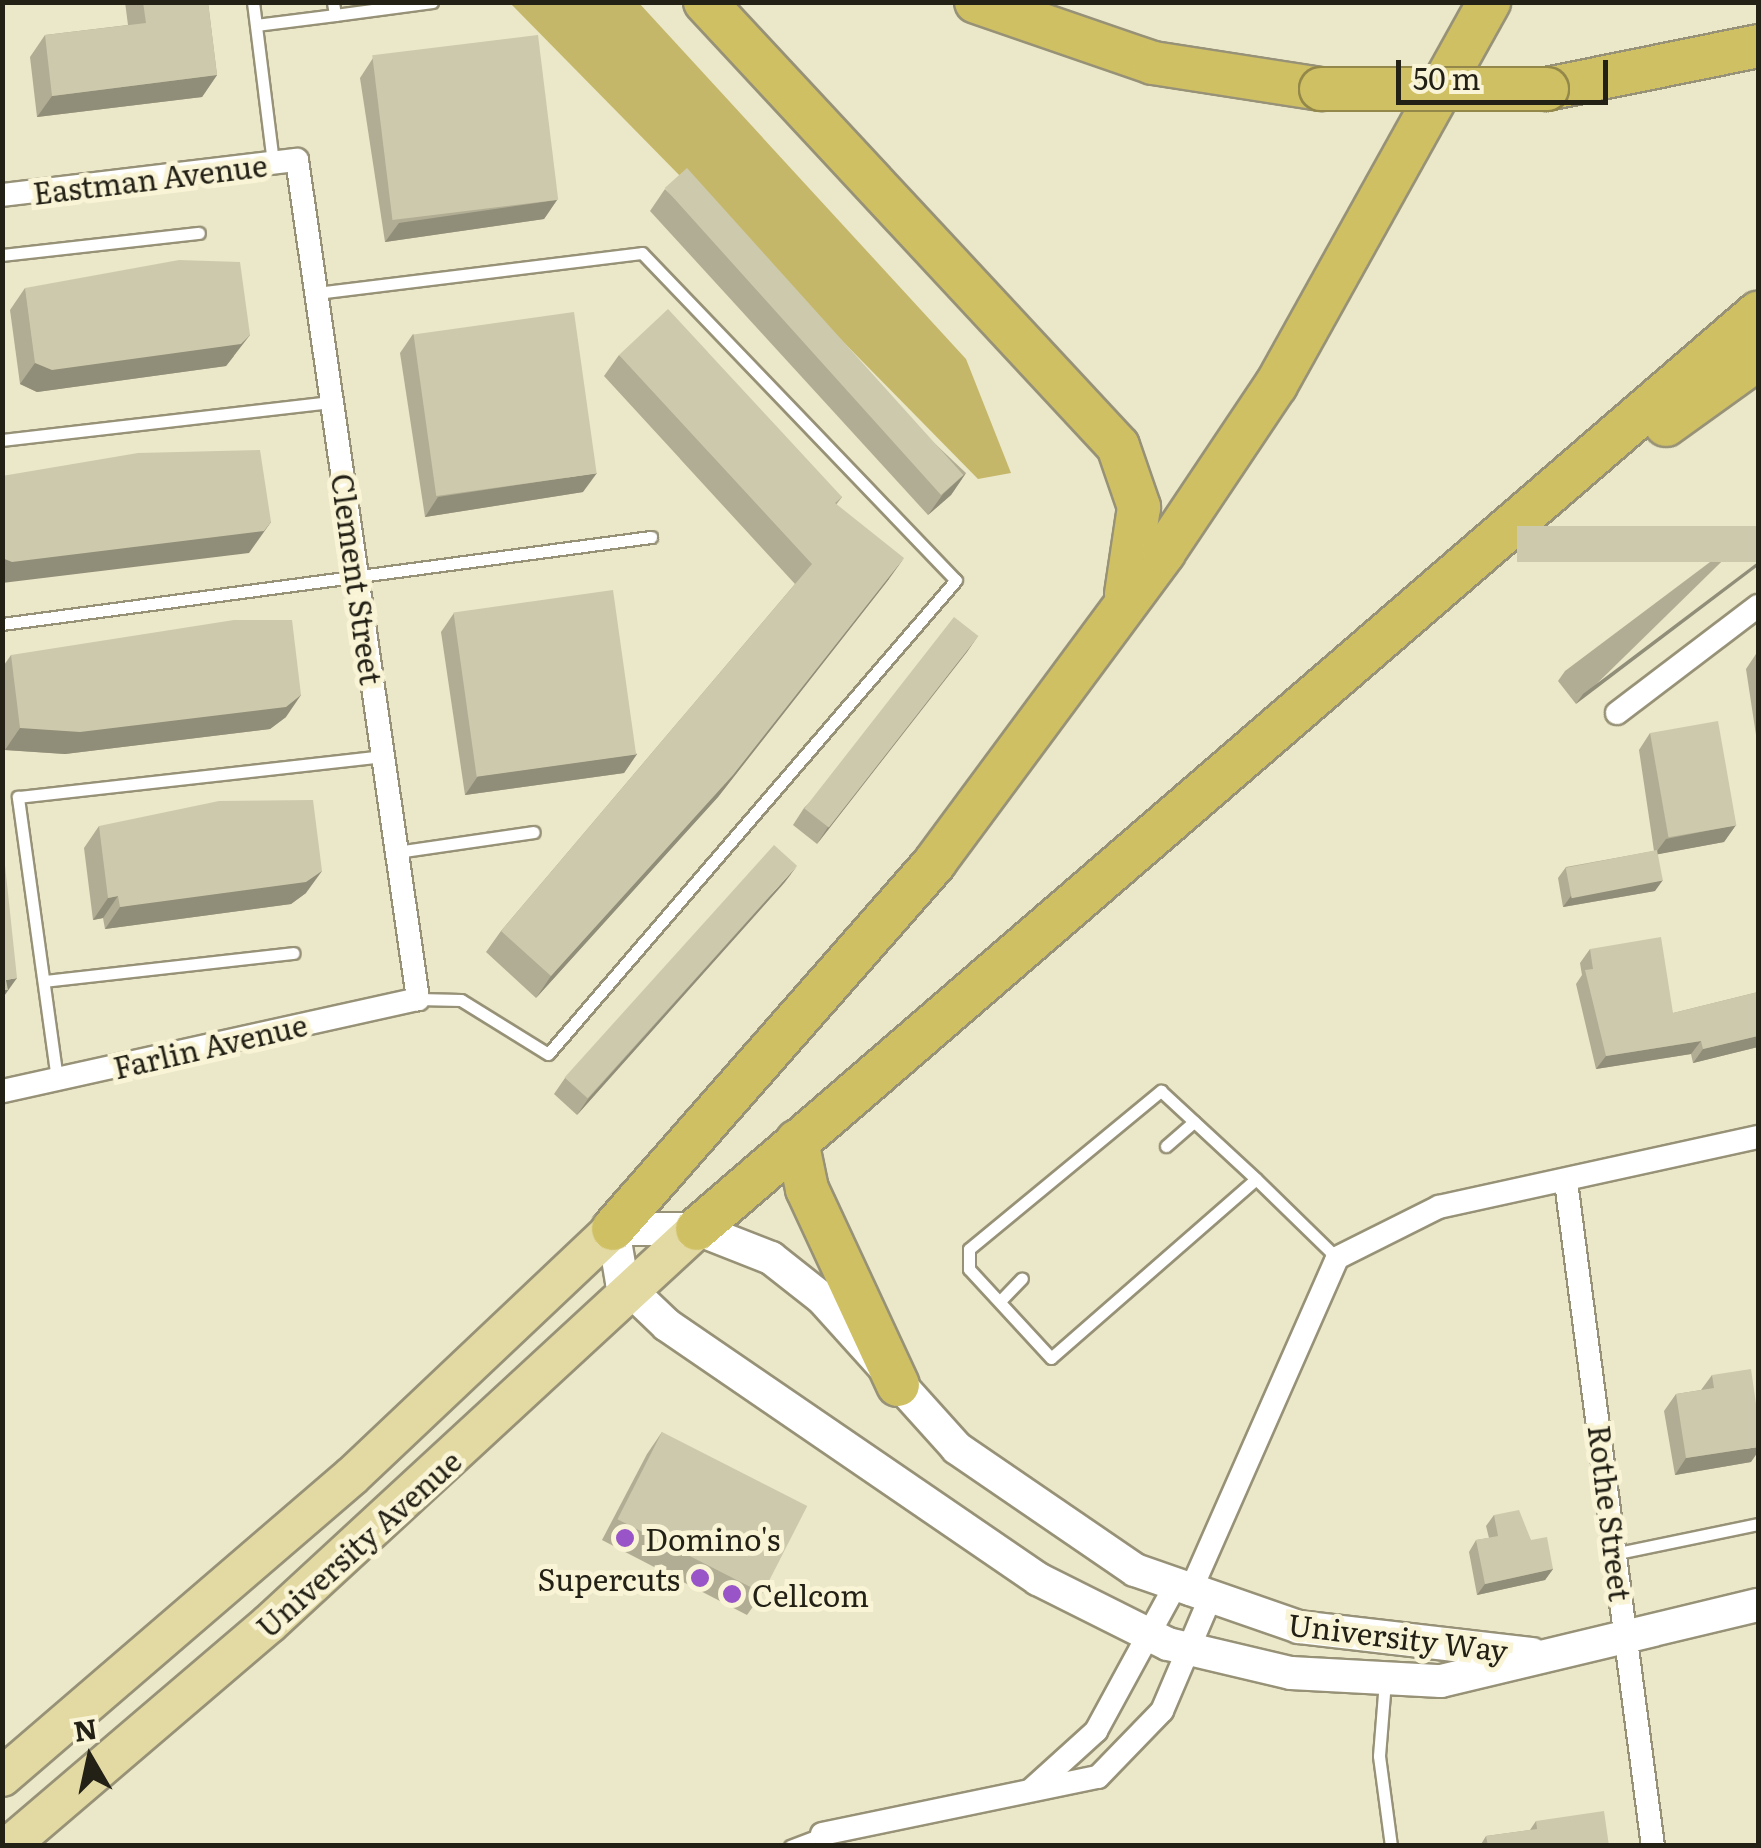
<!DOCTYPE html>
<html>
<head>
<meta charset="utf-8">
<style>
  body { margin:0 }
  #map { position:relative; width:1761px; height:1848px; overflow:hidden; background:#ebe7c9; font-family:Literata,serif }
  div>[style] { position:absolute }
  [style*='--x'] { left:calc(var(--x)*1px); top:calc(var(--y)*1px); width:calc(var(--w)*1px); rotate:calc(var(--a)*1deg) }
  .forest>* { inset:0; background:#c5b769 }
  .roads { filter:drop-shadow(2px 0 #979277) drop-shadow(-2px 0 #979277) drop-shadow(0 2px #979277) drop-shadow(0 -2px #979277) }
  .lane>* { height:11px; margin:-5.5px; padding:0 5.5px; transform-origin:5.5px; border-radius:5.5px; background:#fff }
  .street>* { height:22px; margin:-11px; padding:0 11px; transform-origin:11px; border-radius:11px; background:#fff }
  .secondary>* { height:32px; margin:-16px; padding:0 16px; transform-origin:16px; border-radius:16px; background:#fff }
  .primary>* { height:38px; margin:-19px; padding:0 19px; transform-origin:19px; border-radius:19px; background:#e3d9a2 }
  .highway>* { height:42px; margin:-21px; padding:0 21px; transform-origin:21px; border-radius:21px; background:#d0c064 }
  .bridges { filter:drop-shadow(2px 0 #938849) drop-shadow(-2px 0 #938849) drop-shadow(0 2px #938849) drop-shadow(0 -2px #938849) }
  .highway-bridge>* { height:42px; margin:-21px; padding:0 21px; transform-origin:21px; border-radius:21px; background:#d0c064 }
  .wall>* { inset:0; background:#b0ad94 }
  .shaded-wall>* { inset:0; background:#908d78 }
  .building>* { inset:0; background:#cdc9ac; transform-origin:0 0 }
  .dots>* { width:28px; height:28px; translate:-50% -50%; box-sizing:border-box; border:5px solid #f9f4d6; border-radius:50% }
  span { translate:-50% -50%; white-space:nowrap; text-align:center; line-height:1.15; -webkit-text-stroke:10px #f9f4d6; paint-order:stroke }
  .street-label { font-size:30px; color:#232116 }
  .poi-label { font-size:30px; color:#232116 }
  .left { translate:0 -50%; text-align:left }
  .right { translate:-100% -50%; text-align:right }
  .frame { position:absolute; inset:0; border:5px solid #232116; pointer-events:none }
  .north { position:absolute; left:40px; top:1708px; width:100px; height:100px; -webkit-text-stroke:8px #f9f4d6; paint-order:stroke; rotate:351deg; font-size:28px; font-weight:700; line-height:40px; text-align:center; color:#232116 }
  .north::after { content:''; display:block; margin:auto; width:35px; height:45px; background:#232116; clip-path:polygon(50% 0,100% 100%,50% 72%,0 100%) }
  .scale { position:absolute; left:1396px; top:60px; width:212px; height:45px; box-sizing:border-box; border:5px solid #232116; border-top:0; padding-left:12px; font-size:30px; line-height:35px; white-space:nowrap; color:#232116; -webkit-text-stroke:8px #f9f4d6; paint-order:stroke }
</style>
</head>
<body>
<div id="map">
  <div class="forest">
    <div style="clip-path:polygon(510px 3px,639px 3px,966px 359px,1011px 473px,978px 479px)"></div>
  </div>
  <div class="roads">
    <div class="lane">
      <div style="--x:253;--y:2;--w:162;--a:82.9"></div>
      <div style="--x:335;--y:15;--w:98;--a:-7.6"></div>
      <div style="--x:256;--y:25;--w:80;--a:-7.2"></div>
      <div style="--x:335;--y:15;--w:13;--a:-99"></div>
      <div style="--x:2;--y:255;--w:198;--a:-6.4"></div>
      <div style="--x:316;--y:293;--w:328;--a:-7"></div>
      <div style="--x:642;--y:253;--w:453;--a:46.2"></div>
      <div style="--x:956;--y:580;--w:625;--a:130.72"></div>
      <div style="--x:548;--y:1054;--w:102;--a:-148.2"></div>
      <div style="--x:461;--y:1000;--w:43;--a:-178.7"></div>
      <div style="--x:2;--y:440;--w:332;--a:-6.6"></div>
      <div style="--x:2;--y:624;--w:655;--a:-7.64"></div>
      <div style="--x:397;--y:852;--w:138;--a:-8.3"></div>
      <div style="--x:44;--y:981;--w:251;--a:-6.4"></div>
      <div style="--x:57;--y:1079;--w:285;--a:-97.9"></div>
      <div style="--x:18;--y:797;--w:367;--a:-6.4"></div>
      <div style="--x:1166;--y:1146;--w:37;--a:-41"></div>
      <div style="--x:1256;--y:1179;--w:272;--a:138.9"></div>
      <div style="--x:1051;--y:1358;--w:121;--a:-132.7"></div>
      <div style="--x:969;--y:1269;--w:20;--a:-90"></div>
      <div style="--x:969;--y:1249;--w:249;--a:-39.5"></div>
      <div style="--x:1161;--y:1091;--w:129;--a:42.8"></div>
      <div style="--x:1256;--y:1179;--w:113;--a:44.3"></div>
      <div style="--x:1001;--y:1300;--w:30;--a:-46"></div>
      <div style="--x:1618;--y:1553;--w:143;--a:-11.7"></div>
      <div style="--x:1385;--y:1681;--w:75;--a:94.6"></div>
      <div style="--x:1379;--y:1756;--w:91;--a:82.4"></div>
      <div style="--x:790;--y:1846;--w:34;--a:-21"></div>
    </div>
    <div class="street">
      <div style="--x:2;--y:195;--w:297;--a:-6.8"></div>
      <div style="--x:297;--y:160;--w:848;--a:81.79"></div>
      <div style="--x:418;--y:999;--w:426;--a:167.5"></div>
      <div style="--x:1617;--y:713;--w:177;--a:-37.2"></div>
      <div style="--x:1566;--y:1182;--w:670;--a:82.54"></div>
      <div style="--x:1189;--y:1594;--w:367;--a:-66.2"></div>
      <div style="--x:1337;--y:1258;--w:114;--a:-26.6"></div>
      <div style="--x:1439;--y:1207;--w:327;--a:-12.4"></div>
      <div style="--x:1031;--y:1790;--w:88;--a:-42.2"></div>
      <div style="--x:1096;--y:1731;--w:163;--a:-61.4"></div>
      <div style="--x:822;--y:1834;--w:282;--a:-11.7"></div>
      <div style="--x:1098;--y:1777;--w:92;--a:-45.9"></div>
      <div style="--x:1162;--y:1711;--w:120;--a:-66.9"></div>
    </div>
    <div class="secondary">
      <div style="--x:1532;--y:1654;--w:235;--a:-173.4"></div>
      <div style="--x:1299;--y:1627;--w:174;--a:-160.8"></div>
      <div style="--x:1135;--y:1570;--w:216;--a:-145.6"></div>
      <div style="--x:957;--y:1448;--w:200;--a:-132"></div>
      <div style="--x:823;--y:1299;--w:66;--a:-141.7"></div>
      <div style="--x:771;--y:1258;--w:79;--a:-158.6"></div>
      <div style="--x:697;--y:1229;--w:84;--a:180"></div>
      <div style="--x:613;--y:1229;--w:54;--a:80.4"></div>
      <div style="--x:622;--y:1282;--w:62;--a:43.7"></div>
      <div style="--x:667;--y:1325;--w:450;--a:34.4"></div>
      <div style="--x:1038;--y:1579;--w:145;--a:26.6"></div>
      <div style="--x:1168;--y:1644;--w:126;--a:13.3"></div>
      <div style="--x:1291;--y:1673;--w:150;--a:3.1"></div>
      <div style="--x:1441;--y:1681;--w:326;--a:-13.5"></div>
    </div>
    <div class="primary">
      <div style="--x:2;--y:1777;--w:462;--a:-40.7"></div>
      <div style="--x:352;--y:1476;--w:359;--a:-43.4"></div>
      <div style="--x:9;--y:1846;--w:342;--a:-40.5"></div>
      <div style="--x:269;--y:1624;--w:582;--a:-42.7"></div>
    </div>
    <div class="highway">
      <div style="--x:705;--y:2;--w:606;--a:47.07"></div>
      <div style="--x:1118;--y:446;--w:65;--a:71"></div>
      <div style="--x:1139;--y:507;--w:88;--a:98.5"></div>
      <div style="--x:976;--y:2;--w:187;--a:19"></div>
      <div style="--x:1153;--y:63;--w:170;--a:8.8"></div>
      <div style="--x:1547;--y:89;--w:215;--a:-11.5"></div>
      <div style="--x:1666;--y:425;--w:113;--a:-35.7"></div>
      <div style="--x:797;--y:1141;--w:49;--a:78.2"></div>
      <div style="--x:807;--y:1189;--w:216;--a:65.1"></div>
      <div style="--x:613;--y:1229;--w:488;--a:-48.7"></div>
      <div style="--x:935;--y:862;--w:385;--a:-53.5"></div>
      <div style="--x:1164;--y:552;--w:201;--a:-56.2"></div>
      <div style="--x:1276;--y:385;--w:438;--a:-60.9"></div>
      <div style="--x:697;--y:1229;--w:1402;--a:-40.81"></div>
    </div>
  </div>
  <div class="bridges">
    <div class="highway-bridge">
      <div style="--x:1321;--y:89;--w:226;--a:0"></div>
    </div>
  </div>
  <div class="wall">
    <div style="clip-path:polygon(125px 2px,208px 2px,217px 75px,202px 97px,37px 117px,30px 57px,45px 35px,128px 25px)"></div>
    <div style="clip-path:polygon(373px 58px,557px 200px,544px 219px,385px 242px,360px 78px)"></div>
    <div style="clip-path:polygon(665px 189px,966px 473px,951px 495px,928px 515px,650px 211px)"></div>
    <div style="clip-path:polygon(25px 288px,234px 356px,226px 366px,37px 392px,20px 384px,10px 310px)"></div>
    <div style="clip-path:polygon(413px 334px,583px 492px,425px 517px,400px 353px)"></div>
    <div style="clip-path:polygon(619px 355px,842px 497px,836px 505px,889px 579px,718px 797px,536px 998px,486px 952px,501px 931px,795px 584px,604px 376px)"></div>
    <div style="clip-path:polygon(1758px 526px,1576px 704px,1558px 681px,1565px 671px)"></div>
    <div style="clip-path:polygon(454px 613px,637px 754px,624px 773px,465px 795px,441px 632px)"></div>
    <div style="clip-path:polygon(978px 636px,817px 844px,793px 825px,804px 808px)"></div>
    <div style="clip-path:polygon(1758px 651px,1758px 748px,1746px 669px)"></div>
    <div style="clip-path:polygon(11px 655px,286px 717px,270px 729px,65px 754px,5px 750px,2px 728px,2px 668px)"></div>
    <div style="clip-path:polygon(1650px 733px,1736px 825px,1724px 842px,1658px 854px,1655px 891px,1563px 907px,1558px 878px,1566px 867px,1654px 851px,1639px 750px)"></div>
    <div style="clip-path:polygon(99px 826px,306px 893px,291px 904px,105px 929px,103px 918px,93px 920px,84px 848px)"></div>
    <div style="clip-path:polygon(785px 882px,577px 1115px,554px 1094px,565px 1078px)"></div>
    <div style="clip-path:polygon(1590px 949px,1673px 1013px,1758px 992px,1758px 1047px,1693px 1063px,1691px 1054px,1596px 1069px,1576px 984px,1582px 975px,1580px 963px)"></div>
    <div style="clip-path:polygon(1712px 1375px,1751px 1462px,1675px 1475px,1664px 1411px,1676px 1394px,1701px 1390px)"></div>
    <div style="clip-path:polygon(662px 1432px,762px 1594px,747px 1615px,602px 1540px,647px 1454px)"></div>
    <div style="clip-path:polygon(1494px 1515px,1531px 1540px,1553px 1569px,1545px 1580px,1477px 1595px,1469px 1552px,1476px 1540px,1489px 1538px,1486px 1526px)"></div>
    <div style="clip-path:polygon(1536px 1821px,1609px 1846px,1480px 1846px,1486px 1836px,1530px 1830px)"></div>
  </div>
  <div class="shaded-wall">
    <div style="clip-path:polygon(217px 75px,202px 97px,37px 117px,52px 96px)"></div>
    <div style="clip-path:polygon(557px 200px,544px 219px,385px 242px,399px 223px)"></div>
    <div style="clip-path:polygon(250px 335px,226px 366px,37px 392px,20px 384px,35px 363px)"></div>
    <div style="clip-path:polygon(597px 473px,583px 492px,425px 517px,438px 497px)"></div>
    <div style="clip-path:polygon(966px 473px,951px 495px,928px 515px,943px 494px)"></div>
    <div style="clip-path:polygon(271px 522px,249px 553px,2px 583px,2px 558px)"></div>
    <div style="clip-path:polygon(904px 558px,889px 579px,718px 797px,536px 998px,551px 976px)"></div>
    <div style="clip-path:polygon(1758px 562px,1758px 566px,1576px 704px,1583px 694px)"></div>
    <div style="clip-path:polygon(978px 636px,967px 652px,817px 844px,828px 827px)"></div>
    <div style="clip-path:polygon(301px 695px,286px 717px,270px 729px,65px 754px,5px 750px,20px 728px)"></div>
    <div style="clip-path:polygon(637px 754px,624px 773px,465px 795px,478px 776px)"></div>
    <div style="clip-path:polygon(1736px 825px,1724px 842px,1654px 855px,1666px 839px)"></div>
    <div style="clip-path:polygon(797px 866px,785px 882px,577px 1115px,588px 1099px)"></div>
    <div style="clip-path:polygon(322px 871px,306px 893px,291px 904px,105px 929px,120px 907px)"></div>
    <div style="clip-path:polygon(1663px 880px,1655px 891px,1563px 907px,1571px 896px)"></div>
    <div style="clip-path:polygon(118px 896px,103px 918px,93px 920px,108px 898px)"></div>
    <div style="clip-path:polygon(17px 978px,2px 999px,2px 985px,6px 980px)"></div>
    <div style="clip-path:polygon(1758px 1036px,1758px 1047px,1693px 1063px,1703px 1049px)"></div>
    <div style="clip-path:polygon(1701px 1041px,1691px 1054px,1596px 1069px,1606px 1056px)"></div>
    <div style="clip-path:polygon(1758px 1447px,1758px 1452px,1751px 1462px,1675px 1475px,1686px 1458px)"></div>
    <div style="clip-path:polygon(1553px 1569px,1545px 1580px,1477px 1595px,1485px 1584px)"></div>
  </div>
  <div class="building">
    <div style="clip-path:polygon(143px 2px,208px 2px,217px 75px,52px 96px,45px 35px,146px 23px)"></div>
    <div style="left:538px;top:35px;width:166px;height:167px;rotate:83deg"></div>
    <div style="left:687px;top:168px;width:413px;height:30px;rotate:48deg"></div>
    <div style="clip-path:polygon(179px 260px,240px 262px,250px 335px,241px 344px,52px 370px,35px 363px,25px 288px)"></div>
    <div style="clip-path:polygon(668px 309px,842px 497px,835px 503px,904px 558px,733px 775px,551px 976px,501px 931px,812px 564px,619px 355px)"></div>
    <div style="left:574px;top:312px;width:163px;height:162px;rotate:82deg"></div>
    <div style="clip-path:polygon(260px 450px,271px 522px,264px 531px,12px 562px,2px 558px,2px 476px,138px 453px)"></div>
    <div style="left:1758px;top:526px;width:36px;height:241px;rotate:90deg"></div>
    <div style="left:613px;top:590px;width:166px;height:161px;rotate:82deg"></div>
    <div style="left:954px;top:617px;width:31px;height:243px;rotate:38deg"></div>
    <div style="clip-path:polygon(234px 620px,292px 620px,301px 695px,286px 707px,80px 732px,20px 728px,11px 655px)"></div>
    <div style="left:1718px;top:721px;width:106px;height:69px;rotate:80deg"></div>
    <div style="clip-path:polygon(313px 800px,322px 871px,306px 882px,120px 907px,118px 896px,108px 898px,99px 826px,219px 801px)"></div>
    <div style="clip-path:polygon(2px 837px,17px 978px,6px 980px,8px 990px,2px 990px)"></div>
    <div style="left:774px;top:845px;width:31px;height:313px;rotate:42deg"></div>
    <div style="left:1657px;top:850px;width:31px;height:93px;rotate:79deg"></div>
    <div style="clip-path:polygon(1661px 937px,1673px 1013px,1758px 992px,1758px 1036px,1703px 1049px,1701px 1041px,1606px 1056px,1585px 970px,1593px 969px,1590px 949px)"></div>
    <div style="clip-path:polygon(1751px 1369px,1758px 1418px,1758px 1447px,1686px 1458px,1676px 1394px,1714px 1388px,1712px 1375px)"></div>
    <div style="left:662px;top:1432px;width:163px;height:98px;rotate:27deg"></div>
    <div style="clip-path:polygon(1519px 1510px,1531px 1540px,1547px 1537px,1553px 1569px,1485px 1584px,1476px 1540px,1498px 1536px,1494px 1515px)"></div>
    <div style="clip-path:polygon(1604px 1811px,1609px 1846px,1488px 1846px,1486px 1836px,1537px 1829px,1536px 1821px)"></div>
  </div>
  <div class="dots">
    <div style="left:625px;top:1538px;background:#9954c8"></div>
    <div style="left:700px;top:1578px;background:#9954c8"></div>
    <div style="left:732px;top:1594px;background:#9954c8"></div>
  </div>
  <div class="street-label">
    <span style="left:150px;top:178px;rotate:-7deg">Eastman Avenue</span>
    <span style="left:358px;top:579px;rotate:82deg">Clement Street</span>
    <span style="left:210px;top:1045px;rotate:-13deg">Farlin Avenue</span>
    <span style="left:1611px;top:1513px;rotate:83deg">Rothe Street</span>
    <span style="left:358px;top:1543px;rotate:-42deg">University Avenue</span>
    <span style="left:1398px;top:1636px;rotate:7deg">University Way</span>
  </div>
  <div class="poi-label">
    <span class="left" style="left:645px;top:1538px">Domino's</span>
    <span class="right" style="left:680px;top:1578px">Supercuts</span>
    <span class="left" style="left:752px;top:1594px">Cellcom</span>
  </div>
  <div class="frame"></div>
  <div class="north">N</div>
  <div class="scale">50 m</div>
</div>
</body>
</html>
